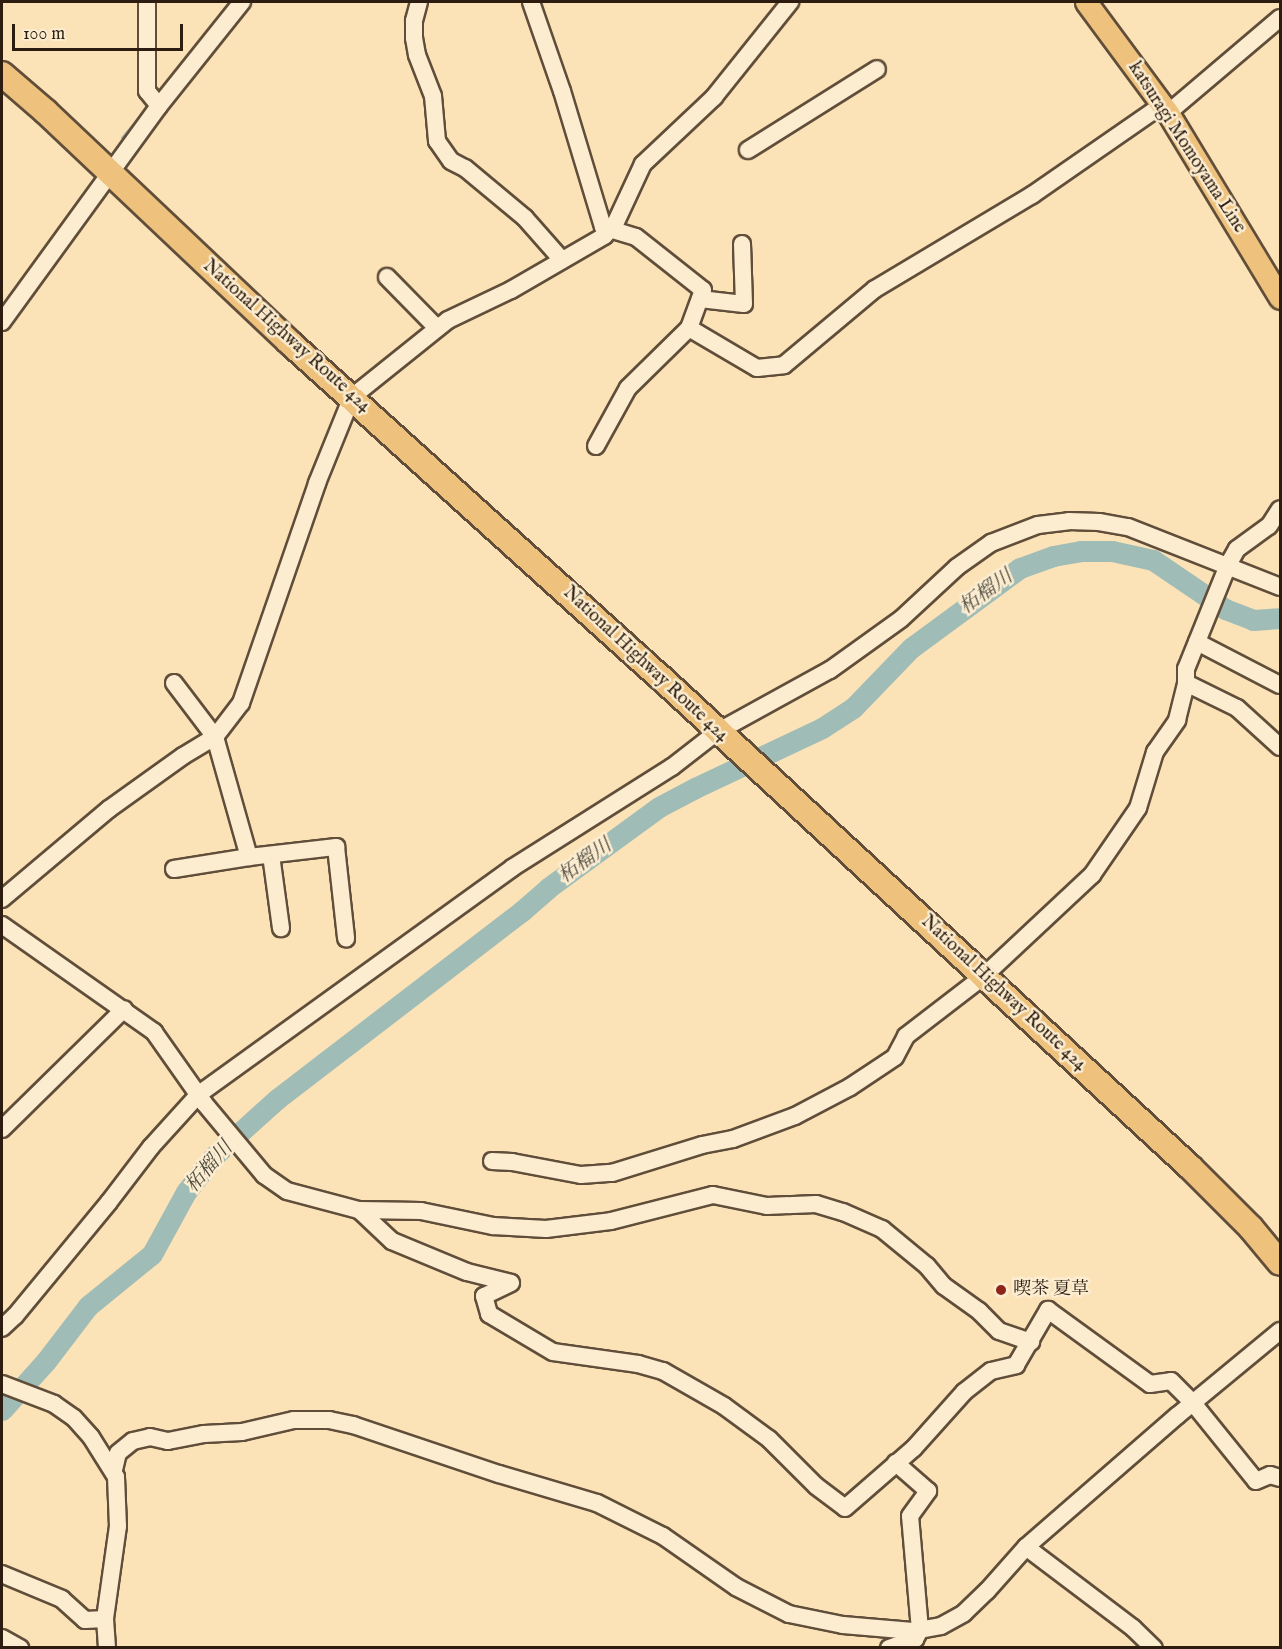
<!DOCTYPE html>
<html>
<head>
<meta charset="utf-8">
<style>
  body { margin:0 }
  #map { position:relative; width:1282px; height:1649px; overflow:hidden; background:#fbe2b7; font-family:"IM FELL English","Noto Serif JP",serif }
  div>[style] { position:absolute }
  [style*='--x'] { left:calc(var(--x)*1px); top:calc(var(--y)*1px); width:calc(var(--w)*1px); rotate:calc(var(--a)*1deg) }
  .stream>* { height:4px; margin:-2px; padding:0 2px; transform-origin:2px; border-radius:2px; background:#a0bcb6 }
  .river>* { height:21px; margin:-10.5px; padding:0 10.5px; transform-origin:10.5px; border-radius:10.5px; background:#a0bcb6 }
  .roads { filter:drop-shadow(2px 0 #604e3a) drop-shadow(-2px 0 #604e3a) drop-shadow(0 2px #604e3a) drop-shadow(0 -2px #604e3a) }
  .minor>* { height:16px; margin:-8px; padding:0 8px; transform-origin:8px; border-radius:8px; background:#fcecd0 }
  .major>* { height:21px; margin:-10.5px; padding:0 10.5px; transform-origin:10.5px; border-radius:10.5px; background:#eec17c }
  .highway>* { height:24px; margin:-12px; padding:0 12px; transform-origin:12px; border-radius:12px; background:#eec17c }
  .dots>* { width:16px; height:16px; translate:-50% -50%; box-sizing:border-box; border:3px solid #fcecd0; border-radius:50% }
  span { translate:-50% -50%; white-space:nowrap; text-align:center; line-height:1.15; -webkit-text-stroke:5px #fcecd0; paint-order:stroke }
  .street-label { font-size:18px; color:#2c1d10 }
  .poi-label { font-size:18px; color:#2c1d10 }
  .left { translate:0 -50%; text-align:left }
  .water-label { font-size:20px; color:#4f4d42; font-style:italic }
  .frame { position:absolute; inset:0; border:3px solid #2c1d10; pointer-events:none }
  .scale { position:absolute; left:12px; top:24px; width:171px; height:27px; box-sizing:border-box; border:3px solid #2c1d10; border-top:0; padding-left:8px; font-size:18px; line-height:21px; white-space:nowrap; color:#2c1d10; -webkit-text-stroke:4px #fcecd0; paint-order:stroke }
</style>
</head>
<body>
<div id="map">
  <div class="stream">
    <div style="--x:123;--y:138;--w:23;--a:-49"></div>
    <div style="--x:59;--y:230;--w:42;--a:-54.8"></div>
    <div style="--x:2;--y:308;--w:36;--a:-54"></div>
  </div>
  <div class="river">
    <div style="--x:2;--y:1410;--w:66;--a:-48.1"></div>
    <div style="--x:46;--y:1361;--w:69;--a:-52.6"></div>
    <div style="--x:88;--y:1306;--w:82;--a:-39.1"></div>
    <div style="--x:152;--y:1254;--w:71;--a:-61.3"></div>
    <div style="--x:186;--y:1192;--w:47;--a:-51.9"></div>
    <div style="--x:215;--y:1155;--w:84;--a:-42.1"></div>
    <div style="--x:277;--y:1099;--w:309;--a:-37.5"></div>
    <div style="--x:522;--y:911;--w:35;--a:-41"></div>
    <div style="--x:548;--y:888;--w:137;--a:-36.1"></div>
    <div style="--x:659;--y:807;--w:41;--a:-27.8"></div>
    <div style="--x:695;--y:788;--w:140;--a:-25.3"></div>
    <div style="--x:822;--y:728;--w:37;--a:-33"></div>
    <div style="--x:853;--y:708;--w:83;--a:-46"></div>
    <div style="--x:911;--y:648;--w:135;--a:-36.3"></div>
    <div style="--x:1020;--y:568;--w:35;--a:-20"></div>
    <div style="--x:1053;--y:556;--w:28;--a:-10"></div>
    <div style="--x:1081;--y:551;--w:31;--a:0"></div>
    <div style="--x:1112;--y:551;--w:42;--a:12.4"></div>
    <div style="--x:1153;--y:560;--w:87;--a:34.2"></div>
    <div style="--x:1225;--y:609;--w:30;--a:21"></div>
    <div style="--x:1253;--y:620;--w:27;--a:-4"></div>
  </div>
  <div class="roads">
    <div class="minor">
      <div style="--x:147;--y:2;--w:89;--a:90"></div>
      <div style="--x:147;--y:91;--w:19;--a:51"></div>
      <div style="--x:419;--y:2;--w:20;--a:105"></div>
      <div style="--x:414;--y:21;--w:17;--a:90"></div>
      <div style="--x:414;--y:38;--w:17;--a:80"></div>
      <div style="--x:417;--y:55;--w:44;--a:68.7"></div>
      <div style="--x:433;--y:96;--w:45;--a:84.9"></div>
      <div style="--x:437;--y:141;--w:24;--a:55"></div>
      <div style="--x:451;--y:161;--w:16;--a:27"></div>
      <div style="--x:465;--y:168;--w:78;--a:39.8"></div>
      <div style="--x:525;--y:218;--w:56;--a:48.6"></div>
      <div style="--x:531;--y:2;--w:94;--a:70.8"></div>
      <div style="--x:562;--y:91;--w:142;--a:73.2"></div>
      <div style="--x:603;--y:227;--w:34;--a:17"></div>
      <div style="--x:636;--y:237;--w:85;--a:38.3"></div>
      <div style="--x:703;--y:290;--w:40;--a:110.2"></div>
      <div style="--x:689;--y:328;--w:79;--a:30.5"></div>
      <div style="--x:757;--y:368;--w:27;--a:-6"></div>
      <div style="--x:784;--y:365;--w:119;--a:-39.9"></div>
      <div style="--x:875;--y:289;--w:183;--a:-30.9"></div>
      <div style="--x:1032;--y:195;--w:158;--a:-34.7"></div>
      <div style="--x:1168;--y:113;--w:147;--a:-40.3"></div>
      <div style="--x:748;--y:150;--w:152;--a:-32.1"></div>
      <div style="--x:387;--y:277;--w:71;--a:45.6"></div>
      <div style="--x:700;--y:299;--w:44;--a:6.5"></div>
      <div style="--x:744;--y:304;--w:60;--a:-91.9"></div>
      <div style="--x:2;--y:322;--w:267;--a:-54"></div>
      <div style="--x:159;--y:106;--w:133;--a:-51.4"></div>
      <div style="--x:596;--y:446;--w:66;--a:-61.1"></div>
      <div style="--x:628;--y:388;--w:86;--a:-44.5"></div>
      <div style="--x:1197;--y:642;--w:93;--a:27.4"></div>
      <div style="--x:174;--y:683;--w:68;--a:52.8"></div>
      <div style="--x:215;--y:737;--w:125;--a:74.2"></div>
      <div style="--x:249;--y:857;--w:88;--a:-6.6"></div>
      <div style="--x:336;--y:847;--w:92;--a:83.7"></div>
      <div style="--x:1186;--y:683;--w:57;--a:26.1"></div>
      <div style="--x:1237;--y:708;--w:58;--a:42.2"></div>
      <div style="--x:271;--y:855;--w:74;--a:82.2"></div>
      <div style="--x:174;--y:869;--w:76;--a:-9.1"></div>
      <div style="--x:2;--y:899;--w:140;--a:-40.1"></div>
      <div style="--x:109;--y:809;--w:91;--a:-35.6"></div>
      <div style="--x:183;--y:756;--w:37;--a:-31"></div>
      <div style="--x:215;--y:737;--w:43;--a:-52.6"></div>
      <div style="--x:241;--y:703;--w:233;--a:-70.9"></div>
      <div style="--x:317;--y:483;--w:93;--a:-67.9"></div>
      <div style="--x:352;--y:397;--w:123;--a:-38.7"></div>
      <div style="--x:448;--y:320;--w:70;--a:-25.5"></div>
      <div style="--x:511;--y:290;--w:108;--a:-30.1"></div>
      <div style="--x:604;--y:236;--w:16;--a:-47"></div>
      <div style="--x:615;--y:224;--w:66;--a:-65"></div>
      <div style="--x:643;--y:164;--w:98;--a:-43.3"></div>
      <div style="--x:714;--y:97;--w:122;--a:-51.3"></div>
      <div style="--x:2;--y:925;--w:186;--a:35.1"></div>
      <div style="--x:154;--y:1032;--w:87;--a:54.8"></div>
      <div style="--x:204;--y:1103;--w:94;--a:50.2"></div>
      <div style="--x:264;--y:1175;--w:28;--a:35"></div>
      <div style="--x:287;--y:1191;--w:74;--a:14.8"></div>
      <div style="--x:359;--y:1210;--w:62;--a:0.9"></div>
      <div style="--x:421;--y:1211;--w:74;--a:11.8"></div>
      <div style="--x:493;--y:1226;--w:53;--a:3.2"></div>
      <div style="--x:546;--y:1229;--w:65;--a:-7"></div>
      <div style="--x:611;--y:1221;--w:105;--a:-14.3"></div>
      <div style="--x:713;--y:1195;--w:55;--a:11.5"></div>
      <div style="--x:767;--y:1206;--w:49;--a:-2.3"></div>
      <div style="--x:816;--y:1204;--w:28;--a:17"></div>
      <div style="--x:843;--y:1212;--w:43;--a:23.6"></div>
      <div style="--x:882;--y:1229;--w:58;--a:39.4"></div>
      <div style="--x:927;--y:1266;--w:26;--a:50"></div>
      <div style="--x:944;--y:1286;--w:43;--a:35.5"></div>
      <div style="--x:979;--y:1311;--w:28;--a:45"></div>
      <div style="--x:999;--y:1331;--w:34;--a:19"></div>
      <div style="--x:2;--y:1129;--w:171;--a:-44.5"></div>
      <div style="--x:492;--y:1161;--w:20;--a:3"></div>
      <div style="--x:512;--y:1162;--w:70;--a:10.7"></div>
      <div style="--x:581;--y:1175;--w:31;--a:-4"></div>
      <div style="--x:612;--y:1173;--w:94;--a:-17.3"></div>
      <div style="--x:702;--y:1145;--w:32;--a:-11"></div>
      <div style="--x:733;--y:1139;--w:66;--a:-20.4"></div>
      <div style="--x:795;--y:1116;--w:62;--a:-27.8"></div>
      <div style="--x:850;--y:1087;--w:54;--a:-33.7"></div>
      <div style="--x:895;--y:1057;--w:24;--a:-62"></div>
      <div style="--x:906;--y:1036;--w:98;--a:-37.6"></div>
      <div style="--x:984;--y:976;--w:148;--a:-43.1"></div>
      <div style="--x:1092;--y:875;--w:81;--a:-55.5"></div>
      <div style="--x:1138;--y:808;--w:59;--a:-73.1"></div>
      <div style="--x:1155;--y:752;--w:39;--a:-55"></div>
      <div style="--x:1177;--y:720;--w:38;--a:-76"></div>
      <div style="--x:1186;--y:683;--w:14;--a:-90"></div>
      <div style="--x:1186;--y:669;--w:112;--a:-68"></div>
      <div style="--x:1228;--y:565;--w:18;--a:-61"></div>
      <div style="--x:1237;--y:549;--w:39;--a:-36"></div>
      <div style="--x:1269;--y:526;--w:20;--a:-57"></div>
      <div style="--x:359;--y:1210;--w:45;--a:43.2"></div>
      <div style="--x:392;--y:1241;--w:81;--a:22.5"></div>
      <div style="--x:467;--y:1272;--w:45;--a:14"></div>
      <div style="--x:511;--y:1283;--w:30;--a:154"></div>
      <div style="--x:484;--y:1296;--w:19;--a:74"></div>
      <div style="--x:489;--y:1314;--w:74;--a:30.7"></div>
      <div style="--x:553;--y:1352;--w:86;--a:8"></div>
      <div style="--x:638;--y:1364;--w:26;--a:16"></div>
      <div style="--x:663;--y:1371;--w:70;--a:29.8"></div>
      <div style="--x:724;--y:1406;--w:56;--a:36.3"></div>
      <div style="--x:769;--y:1439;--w:66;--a:45"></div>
      <div style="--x:816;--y:1486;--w:36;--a:37"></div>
      <div style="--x:845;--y:1508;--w:91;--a:-41"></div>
      <div style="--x:914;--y:1448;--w:75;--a:-48.2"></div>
      <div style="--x:964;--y:1392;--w:34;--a:-38"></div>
      <div style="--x:991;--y:1371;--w:26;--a:-13"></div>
      <div style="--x:1016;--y:1365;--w:64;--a:-59.8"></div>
      <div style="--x:1048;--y:1310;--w:126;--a:36"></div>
      <div style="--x:1150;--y:1384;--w:21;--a:-8"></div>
      <div style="--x:1171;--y:1381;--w:31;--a:45"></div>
      <div style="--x:1193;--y:1403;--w:100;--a:51.1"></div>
      <div style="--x:1256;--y:1481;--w:15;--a:-23"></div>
      <div style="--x:1270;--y:1475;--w:10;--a:17"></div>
      <div style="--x:2;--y:1328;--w:18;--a:-43"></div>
      <div style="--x:15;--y:1316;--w:148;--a:-50.5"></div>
      <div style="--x:109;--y:1202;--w:69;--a:-52.6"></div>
      <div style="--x:151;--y:1147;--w:72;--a:-47.8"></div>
      <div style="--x:199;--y:1094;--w:386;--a:-35.8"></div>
      <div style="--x:512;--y:868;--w:189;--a:-32.3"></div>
      <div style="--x:672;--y:767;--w:57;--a:-37.9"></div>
      <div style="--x:717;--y:732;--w:129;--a:-28.8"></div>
      <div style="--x:830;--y:670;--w:87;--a:-35.7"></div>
      <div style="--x:901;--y:619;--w:76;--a:-42.9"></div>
      <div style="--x:957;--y:567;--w:42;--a:-35.2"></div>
      <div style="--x:991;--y:543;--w:50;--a:-21"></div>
      <div style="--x:1038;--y:525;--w:31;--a:-7"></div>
      <div style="--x:1069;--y:521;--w:30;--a:2"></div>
      <div style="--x:1099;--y:522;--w:29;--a:10"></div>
      <div style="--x:1128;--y:527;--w:163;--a:21.5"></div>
      <div style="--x:2;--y:1384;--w:56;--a:21"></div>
      <div style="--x:54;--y:1404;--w:24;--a:35"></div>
      <div style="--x:74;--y:1418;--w:25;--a:48"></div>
      <div style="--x:91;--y:1437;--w:47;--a:58"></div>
      <div style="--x:116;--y:1477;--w:49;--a:87.7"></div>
      <div style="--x:118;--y:1526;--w:94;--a:98"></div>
      <div style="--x:105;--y:1619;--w:20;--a:177"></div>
      <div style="--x:85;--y:1620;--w:31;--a:-138"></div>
      <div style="--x:62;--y:1599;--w:65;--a:-157.4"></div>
      <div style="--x:114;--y:1470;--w:17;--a:-77"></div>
      <div style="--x:118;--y:1453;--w:19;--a:-39"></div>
      <div style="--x:133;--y:1441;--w:17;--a:-13"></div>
      <div style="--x:150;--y:1437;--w:18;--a:13"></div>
      <div style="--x:168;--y:1441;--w:37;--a:-11"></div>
      <div style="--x:204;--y:1434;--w:38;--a:-3"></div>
      <div style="--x:242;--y:1432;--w:53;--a:-13"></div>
      <div style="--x:294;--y:1420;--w:35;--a:0"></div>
      <div style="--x:329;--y:1420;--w:25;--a:12"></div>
      <div style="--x:353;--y:1425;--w:154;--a:18.6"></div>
      <div style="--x:499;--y:1474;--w:102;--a:16.5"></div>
      <div style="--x:597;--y:1503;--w:74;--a:26.6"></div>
      <div style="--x:663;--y:1536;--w:89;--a:34.9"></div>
      <div style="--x:736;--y:1587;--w:59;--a:27"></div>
      <div style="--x:789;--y:1614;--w:55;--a:11.5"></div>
      <div style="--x:843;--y:1625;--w:70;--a:4.9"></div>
      <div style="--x:913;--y:1631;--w:28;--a:-10"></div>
      <div style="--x:941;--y:1626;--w:26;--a:-29"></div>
      <div style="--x:964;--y:1613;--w:32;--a:-44"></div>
      <div style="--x:987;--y:1591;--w:59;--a:-48.4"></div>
      <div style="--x:1026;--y:1547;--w:201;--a:-41"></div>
      <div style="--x:1178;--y:1415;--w:132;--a:-39.5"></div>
      <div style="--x:1026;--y:1547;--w:134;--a:37.1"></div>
      <div style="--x:1133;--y:1628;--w:29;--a:44"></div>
      <div style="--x:105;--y:1619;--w:29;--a:86"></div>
      <div style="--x:2;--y:1638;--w:21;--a:29"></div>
      <div style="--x:889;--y:1648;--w:28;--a:-19"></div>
      <div style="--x:915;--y:1639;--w:10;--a:-61"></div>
      <div style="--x:920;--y:1630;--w:114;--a:-95"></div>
      <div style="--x:910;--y:1516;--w:31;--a:-54"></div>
      <div style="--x:928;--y:1491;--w:43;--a:-138.8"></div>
    </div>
    <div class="major">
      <div style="--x:1086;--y:2;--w:138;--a:53.5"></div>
      <div style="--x:1168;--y:113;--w:216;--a:58.8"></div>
    </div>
    <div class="highway">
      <div style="--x:2;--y:74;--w:58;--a:40.8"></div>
      <div style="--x:46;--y:112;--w:335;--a:43.4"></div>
      <div style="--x:289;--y:342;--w:498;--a:42.1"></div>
      <div style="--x:659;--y:676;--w:723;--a:42.76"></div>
      <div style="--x:1190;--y:1167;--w:86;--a:45"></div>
      <div style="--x:1251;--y:1228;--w:45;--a:50.4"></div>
    </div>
  </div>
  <div class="dots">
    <div style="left:1001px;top:1290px;background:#8f2418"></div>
  </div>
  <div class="street-label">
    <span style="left:1186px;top:148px;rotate:57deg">katsuragi Momoyama Line</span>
    <span style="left:286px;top:337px;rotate:42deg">National Highway Route 424</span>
    <span style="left:645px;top:665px;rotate:43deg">National Highway Route 424</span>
    <span style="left:1003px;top:994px;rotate:43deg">National Highway Route 424</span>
  </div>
  <div class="poi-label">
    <span class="left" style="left:1013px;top:1290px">喫茶 夏草</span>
  </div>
  <div class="water-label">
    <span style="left:986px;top:592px;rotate:-36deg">柘榴川</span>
    <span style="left:585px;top:861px;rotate:-36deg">柘榴川</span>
    <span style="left:209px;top:1167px;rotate:-49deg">柘榴川</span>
  </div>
  <div class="frame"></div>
  <div class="scale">100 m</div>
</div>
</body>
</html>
